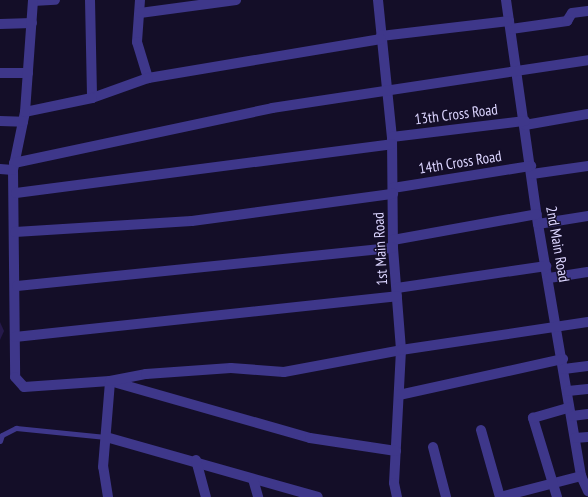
<!DOCTYPE html>
<html>
<head>
<meta charset="utf-8">
<style>
  body { margin:0 }
  #map { position:relative; width:588px; height:497px; overflow:hidden; background:#140e28; font-family:"PT Sans Narrow",sans-serif }
  div>[style] { position:absolute }
  [style*='--x'] { left:calc(var(--x)*1px); top:calc(var(--y)*1px); width:calc(var(--w)*1px); rotate:calc(var(--a)*1deg) }
  .building>* { inset:0; background:#25194a }
  .service>* { height:5px; margin:-2.5px; padding:0 2.5px; transform-origin:2.5px; border-radius:2.5px; background:#3e378a }
  .minor>* { height:10px; margin:-5px; padding:0 5px; transform-origin:5px; border-radius:5px; background:#3e378a }
  span { translate:-50% -50%; white-space:nowrap; text-align:center; line-height:1.15; -webkit-text-stroke:3px #140e28; paint-order:stroke }
  .street-label { font-size:15px; color:#dcd5ff }
</style>
</head>
<body>
<div id="map">
  <div class="building">
    <div style="clip-path:polygon(0 322px,4px 331px,0 340px)"></div>
  </div>
  <div class="service">
    <div style="--x:0;--y:441;--w:6;--a:-72"></div>
    <div style="--x:2;--y:435;--w:16;--a:-27"></div>
    <div style="--x:16;--y:428;--w:90;--a:5.7"></div>
  </div>
  <div class="minor">
    <div style="--x:90;--y:0;--w:98;--a:88.8"></div>
    <div style="--x:140;--y:0;--w:42;--a:94.1"></div>
    <div style="--x:137;--y:42;--w:38;--a:73"></div>
    <div style="--x:378;--y:0;--w:138;--a:84.2"></div>
    <div style="--x:392;--y:137;--w:111;--a:89.5"></div>
    <div style="--x:393;--y:248;--w:102;--a:85.5"></div>
    <div style="--x:401;--y:350;--w:133;--a:93"></div>
    <div style="--x:394;--y:483;--w:14;--a:78"></div>
    <div style="--x:506;--y:0;--w:226;--a:81.9"></div>
    <div style="--x:538;--y:224;--w:256;--a:80.3"></div>
    <div style="--x:581;--y:476;--w:17;--a:65"></div>
    <div style="--x:33;--y:1;--w:22;--a:-3"></div>
    <div style="--x:140;--y:13;--w:97;--a:-7.7"></div>
    <div style="--x:0;--y:24;--w:32;--a:-2"></div>
    <div style="--x:511;--y:29;--w:57;--a:-8.1"></div>
    <div style="--x:567;--y:21;--w:9;--a:-58"></div>
    <div style="--x:572;--y:13;--w:16;--a:-7"></div>
    <div style="--x:381;--y:36;--w:129;--a:-6.7"></div>
    <div style="--x:381;--y:39;--w:236;--a:170.5"></div>
    <div style="--x:148;--y:78;--w:59;--a:160.3"></div>
    <div style="--x:92;--y:98;--w:68;--a:168.2"></div>
    <div style="--x:25;--y:112;--w:59;--a:101.7"></div>
    <div style="--x:13;--y:170;--w:207;--a:89.4"></div>
    <div style="--x:15;--y:377;--w:13;--a:48"></div>
    <div style="--x:24;--y:387;--w:86;--a:-4"></div>
    <div style="--x:110;--y:381;--w:208;--a:15.9"></div>
    <div style="--x:310;--y:438;--w:87;--a:8.6"></div>
    <div style="--x:0;--y:73;--w:28;--a:0"></div>
    <div style="--x:25;--y:112;--w:112;--a:-85.9"></div>
    <div style="--x:0;--y:121;--w:23;--a:2"></div>
    <div style="--x:525;--y:125;--w:64;--a:-9.9"></div>
    <div style="--x:392;--y:137;--w:134;--a:-6.9"></div>
    <div style="--x:14;--y:163;--w:264;--a:-12"></div>
    <div style="--x:272;--y:108;--w:320;--a:-8.6"></div>
    <div style="--x:0;--y:169;--w:13;--a:4"></div>
    <div style="--x:532;--y:174;--w:57;--a:-8.1"></div>
    <div style="--x:393;--y:188;--w:140;--a:-9.1"></div>
    <div style="--x:16;--y:193;--w:379;--a:-7.4"></div>
    <div style="--x:538;--y:224;--w:51;--a:-9.1"></div>
    <div style="--x:15;--y:232;--w:177;--a:-3.6"></div>
    <div style="--x:192;--y:221;--w:203;--a:-7.7"></div>
    <div style="--x:393;--y:240;--w:146;--a:-10.2"></div>
    <div style="--x:549;--y:278;--w:39;--a:-9"></div>
    <div style="--x:17;--y:286;--w:378;--a:-5.8"></div>
    <div style="--x:397;--y:288;--w:151;--a:-8.4"></div>
    <div style="--x:15;--y:337;--w:384;--a:-6.1"></div>
    <div style="--x:564;--y:369;--w:24;--a:-7"></div>
    <div style="--x:568;--y:391;--w:20;--a:-6"></div>
    <div style="--x:399;--y:395;--w:168;--a:-12.4"></div>
    <div style="--x:572;--y:416;--w:16;--a:-7"></div>
    <div style="--x:481;--y:430;--w:70;--a:74.2"></div>
    <div style="--x:106;--y:437;--w:220;--a:15.8"></div>
    <div style="--x:575;--y:438;--w:13;--a:-4"></div>
    <div style="--x:433;--y:447;--w:52;--a:75.4"></div>
    <div style="--x:196;--y:460;--w:38;--a:75"></div>
    <div style="--x:253;--y:479;--w:19;--a:74"></div>
    <div style="--x:108;--y:497;--w:30;--a:-99"></div>
    <div style="--x:103;--y:467;--w:86;--a:-85.3"></div>
    <div style="--x:110;--y:381;--w:37;--a:-11"></div>
    <div style="--x:146;--y:374;--w:85;--a:-4"></div>
    <div style="--x:231;--y:368;--w:53;--a:4.3"></div>
    <div style="--x:284;--y:372;--w:119;--a:-10.6"></div>
    <div style="--x:401;--y:350;--w:189;--a:-8.5"></div>
    <div style="--x:500;--y:497;--w:84;--a:-14.5"></div>
    <div style="--x:557;--y:497;--w:83;--a:-106.9"></div>
    <div style="--x:533;--y:418;--w:37;--a:-16"></div>
  </div>
  <div class="street-label">
    <span style="left:456px;top:114px;rotate:-7deg">13th Cross Road</span>
    <span style="left:460px;top:162px;rotate:-9deg">14th Cross Road</span>
    <span style="left:558px;top:244px;rotate:80deg">2nd Main Road</span>
    <span style="left:380px;top:249px;rotate:-93deg">1st Main Road</span>
  </div>
</div>
</body>
</html>
